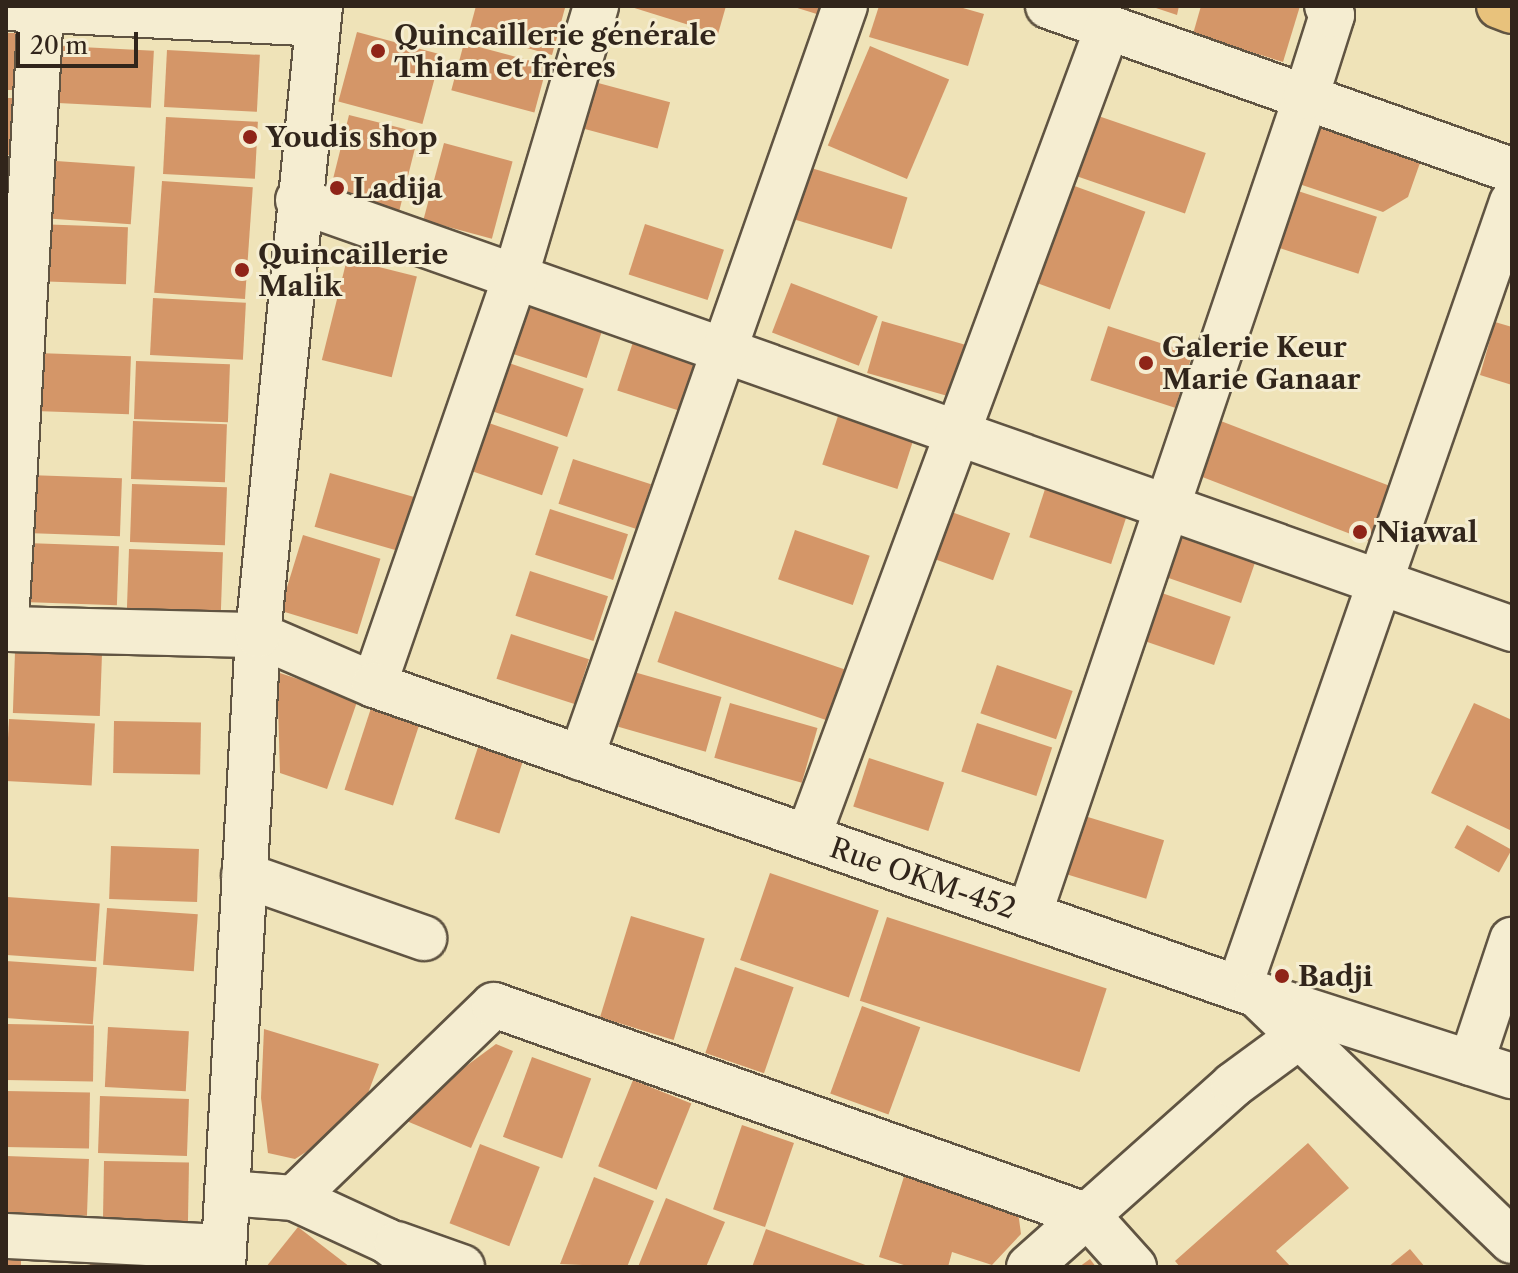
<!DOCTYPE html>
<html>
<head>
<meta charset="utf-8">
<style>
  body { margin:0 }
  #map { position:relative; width:1518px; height:1273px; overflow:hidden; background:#efe3b8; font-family:"Libre Caslon Text",serif }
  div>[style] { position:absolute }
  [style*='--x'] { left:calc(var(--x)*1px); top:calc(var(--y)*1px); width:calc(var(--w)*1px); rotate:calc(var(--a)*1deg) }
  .building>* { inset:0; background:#d49668; transform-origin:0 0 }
  .roads { filter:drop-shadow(2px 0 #605442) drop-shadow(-2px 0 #605442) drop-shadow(0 2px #605442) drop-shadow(0 -2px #605442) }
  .street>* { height:44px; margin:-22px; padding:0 22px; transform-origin:22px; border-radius:22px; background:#f5edd1 }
  .secondary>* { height:44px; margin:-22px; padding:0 22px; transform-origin:22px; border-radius:22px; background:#f5edd1 }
  .highway>* { height:44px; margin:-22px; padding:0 22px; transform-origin:22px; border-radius:22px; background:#e8c27c }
  .dots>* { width:22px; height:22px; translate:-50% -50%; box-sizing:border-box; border:4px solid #f5edd1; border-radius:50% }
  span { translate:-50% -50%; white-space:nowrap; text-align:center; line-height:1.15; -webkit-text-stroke:6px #f5edd1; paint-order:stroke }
  .poi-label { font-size:28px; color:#31251b; font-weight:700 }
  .left { translate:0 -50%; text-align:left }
  .street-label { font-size:28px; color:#31251b }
  .frame { position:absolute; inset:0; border:8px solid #31251b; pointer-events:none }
  .scale { position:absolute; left:16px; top:32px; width:122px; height:36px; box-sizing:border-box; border:4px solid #31251b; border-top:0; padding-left:10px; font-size:24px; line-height:28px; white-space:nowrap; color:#31251b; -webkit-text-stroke:6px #f5edd1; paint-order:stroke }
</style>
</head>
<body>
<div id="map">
  <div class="building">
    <div style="clip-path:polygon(476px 6px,565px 8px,552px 55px,469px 32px)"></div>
    <div style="clip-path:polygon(628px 6px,726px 6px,718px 34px)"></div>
    <div style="clip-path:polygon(791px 6px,841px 6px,836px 20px)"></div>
    <div style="clip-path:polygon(879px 6px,956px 6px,984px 14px,968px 66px,869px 37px)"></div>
    <div style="clip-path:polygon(1150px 6px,1179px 6px,1177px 15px)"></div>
    <div style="clip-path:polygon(1201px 6px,1300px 6px,1283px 62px,1193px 34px)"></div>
    <div style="left:357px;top:32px;width:87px;height:72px;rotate:15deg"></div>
    <div style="clip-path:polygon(6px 33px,17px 33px,13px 90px,6px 90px)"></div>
    <div style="left:464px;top:43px;width:86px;height:49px;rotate:15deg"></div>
    <div style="left:61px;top:46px;width:93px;height:57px;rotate:3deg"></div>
    <div style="left:870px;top:46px;width:86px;height:108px;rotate:23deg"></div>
    <div style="left:167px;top:50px;width:93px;height:57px;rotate:3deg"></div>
    <div style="left:587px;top:80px;width:86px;height:48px;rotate:15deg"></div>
    <div style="clip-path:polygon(6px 98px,14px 98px,10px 155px,6px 155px)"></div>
    <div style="left:1081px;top:110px;width:132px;height:64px;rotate:19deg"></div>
    <div style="left:349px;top:115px;width:72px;height:81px;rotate:14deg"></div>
    <div style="left:166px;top:117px;width:92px;height:57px;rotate:3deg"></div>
    <div style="clip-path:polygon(1312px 124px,1421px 160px,1408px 197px,1383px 212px,1293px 182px)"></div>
    <div style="left:444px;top:143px;width:71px;height:80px;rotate:15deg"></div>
    <div style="left:42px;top:160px;width:93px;height:58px;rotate:4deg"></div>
    <div style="left:808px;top:167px;width:104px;height:54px;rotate:17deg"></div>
    <div style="left:1058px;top:180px;width:93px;height:104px;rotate:20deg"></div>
    <div style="left:162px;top:181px;width:91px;height:112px;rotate:4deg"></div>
    <div style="left:1298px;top:191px;width:83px;height:60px;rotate:18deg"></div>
    <div style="left:35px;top:224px;width:93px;height:57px;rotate:2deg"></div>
    <div style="left:645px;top:224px;width:83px;height:53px;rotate:18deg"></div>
    <div style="left:347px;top:259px;width:72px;height:104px;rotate:14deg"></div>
    <div style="left:791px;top:283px;width:93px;height:53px;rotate:21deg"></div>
    <div style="left:153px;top:298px;width:93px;height:57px;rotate:3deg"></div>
    <div style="left:527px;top:306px;width:79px;height:50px;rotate:18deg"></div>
    <div style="left:882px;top:321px;width:102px;height:54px;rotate:16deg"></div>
    <div style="clip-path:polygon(1495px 322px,1512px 327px,1512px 385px,1480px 375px)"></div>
    <div style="left:1108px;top:326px;width:89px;height:57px;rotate:18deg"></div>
    <div style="left:633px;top:342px;width:79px;height:51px;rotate:18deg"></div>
    <div style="left:37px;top:353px;width:94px;height:58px;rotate:2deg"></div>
    <div style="left:136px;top:361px;width:94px;height:58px;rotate:2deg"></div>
    <div style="left:509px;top:363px;width:79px;height:51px;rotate:19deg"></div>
    <div style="left:838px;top:416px;width:79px;height:51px;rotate:18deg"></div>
    <div style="left:1213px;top:418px;width:191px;height:59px;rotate:21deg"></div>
    <div style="left:133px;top:421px;width:94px;height:58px;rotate:2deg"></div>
    <div style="left:483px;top:421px;width:80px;height:51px;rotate:19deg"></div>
    <div style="left:573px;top:459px;width:82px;height:47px;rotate:18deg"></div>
    <div style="left:330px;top:473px;width:92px;height:56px;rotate:16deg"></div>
    <div style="left:28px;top:475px;width:94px;height:58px;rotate:2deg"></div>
    <div style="left:132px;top:484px;width:95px;height:58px;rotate:2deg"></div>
    <div style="left:1046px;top:486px;width:86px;height:54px;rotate:18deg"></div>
    <div style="left:935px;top:506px;width:80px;height:50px;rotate:20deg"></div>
    <div style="left:550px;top:509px;width:82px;height:48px;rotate:18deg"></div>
    <div style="left:1183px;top:529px;width:79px;height:51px;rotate:19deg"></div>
    <div style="left:795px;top:530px;width:79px;height:52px;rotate:19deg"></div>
    <div style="left:303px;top:535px;width:81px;height:79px;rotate:17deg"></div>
    <div style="left:26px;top:543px;width:93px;height:59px;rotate:2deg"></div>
    <div style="left:129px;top:549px;width:94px;height:59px;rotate:2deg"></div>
    <div style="left:530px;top:571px;width:82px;height:47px;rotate:18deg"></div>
    <div style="left:1156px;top:591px;width:79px;height:51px;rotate:19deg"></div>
    <div style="left:675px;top:611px;width:179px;height:54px;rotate:19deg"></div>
    <div style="left:511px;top:634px;width:82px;height:47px;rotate:18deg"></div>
    <div style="left:15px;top:652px;width:87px;height:61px;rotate:2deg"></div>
    <div style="left:997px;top:665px;width:80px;height:51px;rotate:19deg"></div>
    <div style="clip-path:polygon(277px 672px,358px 699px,327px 789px,280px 773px)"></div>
    <div style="left:634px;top:672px;width:91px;height:57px;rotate:16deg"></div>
    <div style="left:730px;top:703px;width:91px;height:57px;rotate:16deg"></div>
    <div style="clip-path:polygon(1474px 703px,1512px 720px,1512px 831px,1431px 793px)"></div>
    <div style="left:372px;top:705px;width:51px;height:89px;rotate:18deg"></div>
    <div style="left:9px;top:719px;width:86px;height:62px;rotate:3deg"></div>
    <div style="left:114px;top:721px;width:87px;height:52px;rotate:1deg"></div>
    <div style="left:977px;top:723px;width:79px;height:51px;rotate:18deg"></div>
    <div style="left:480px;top:741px;width:47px;height:82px;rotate:18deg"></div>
    <div style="left:869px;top:758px;width:79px;height:51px;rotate:18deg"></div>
    <div style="left:1078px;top:814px;width:90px;height:61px;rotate:17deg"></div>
    <div style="left:1467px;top:825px;width:51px;height:26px;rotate:29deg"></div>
    <div style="left:111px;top:846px;width:88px;height:53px;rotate:2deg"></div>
    <div style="left:770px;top:873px;width:115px;height:92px;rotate:19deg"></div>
    <div style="left:7px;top:897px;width:93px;height:58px;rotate:4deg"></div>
    <div style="left:107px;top:908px;width:91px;height:57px;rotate:4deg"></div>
    <div style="left:631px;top:916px;width:77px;height:106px;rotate:17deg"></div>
    <div style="left:887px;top:917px;width:231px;height:88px;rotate:18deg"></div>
    <div style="left:6px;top:961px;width:91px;height:57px;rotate:4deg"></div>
    <div style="left:735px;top:967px;width:62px;height:91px;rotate:19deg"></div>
    <div style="left:862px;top:1006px;width:62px;height:93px;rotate:20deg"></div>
    <div style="left:6px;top:1024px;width:88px;height:56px;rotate:1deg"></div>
    <div style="left:108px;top:1027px;width:81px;height:60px;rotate:3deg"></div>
    <div style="clip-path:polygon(264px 1029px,379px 1064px,362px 1109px,344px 1128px,295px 1159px,268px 1153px,261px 1098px)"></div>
    <div style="clip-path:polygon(496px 1044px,513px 1051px,471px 1148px,397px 1117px)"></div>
    <div style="left:532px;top:1057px;width:63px;height:85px;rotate:20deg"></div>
    <div style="left:633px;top:1080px;width:63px;height:93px;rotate:22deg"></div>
    <div style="left:6px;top:1091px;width:84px;height:56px;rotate:1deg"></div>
    <div style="left:100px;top:1096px;width:89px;height:57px;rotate:2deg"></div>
    <div style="left:742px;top:1125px;width:55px;height:89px;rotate:19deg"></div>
    <div style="clip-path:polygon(1308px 1143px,1349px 1188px,1276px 1251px,1291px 1267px,1180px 1267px,1175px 1261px)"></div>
    <div style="left:480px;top:1144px;width:64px;height:85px;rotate:21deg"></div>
    <div style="left:6px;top:1156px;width:83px;height:57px;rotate:2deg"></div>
    <div style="left:104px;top:1161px;width:85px;height:60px;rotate:1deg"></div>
    <div style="clip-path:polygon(906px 1170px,1017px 1204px,1021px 1234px,992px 1265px,952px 1252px,948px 1267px,910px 1267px,879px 1257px)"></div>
    <div style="clip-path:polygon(594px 1177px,654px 1201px,627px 1267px,560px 1264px)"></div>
    <div style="clip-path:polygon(666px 1198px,725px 1222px,706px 1267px,638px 1267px)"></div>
    <div style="clip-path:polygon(298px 1227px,350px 1267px,266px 1267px)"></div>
    <div style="clip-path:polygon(766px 1229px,871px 1267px,752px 1267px)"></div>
    <div style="left:6px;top:1243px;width:15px;height:24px"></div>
    <div style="clip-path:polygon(1410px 1249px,1425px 1267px,1388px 1267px)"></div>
    <div style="clip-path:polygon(90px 1252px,158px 1255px,145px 1267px,90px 1267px)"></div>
    <div style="clip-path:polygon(1090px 1259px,1096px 1267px,1079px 1267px)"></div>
  </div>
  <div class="roads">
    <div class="street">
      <div style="--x:1048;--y:6;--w:492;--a:19.5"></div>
      <div style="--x:6;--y:8;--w:312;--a:2.9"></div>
      <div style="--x:298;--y:200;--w:1288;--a:19.46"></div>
      <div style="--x:6;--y:623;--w:614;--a:-86.73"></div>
      <div style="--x:6;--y:629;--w:252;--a:1.4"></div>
      <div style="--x:374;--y:685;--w:431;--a:-70.9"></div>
      <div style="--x:515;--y:278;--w:284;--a:-73.4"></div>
      <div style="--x:581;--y:758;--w:797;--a:-70.66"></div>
      <div style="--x:808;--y:837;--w:862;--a:-69.69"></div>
      <div style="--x:244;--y:875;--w:191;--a:19.3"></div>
      <div style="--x:1029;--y:915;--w:864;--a:-71.29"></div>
      <div style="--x:1306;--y:97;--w:86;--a:-72.4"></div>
      <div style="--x:1332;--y:15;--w:10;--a:-119"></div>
      <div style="--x:1239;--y:988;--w:832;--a:-70.85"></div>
      <div style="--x:1259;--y:995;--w:266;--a:17.8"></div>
      <div style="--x:1471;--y:1063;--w:130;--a:-71.6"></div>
      <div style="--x:227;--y:1193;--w:67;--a:4.3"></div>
      <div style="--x:294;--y:1198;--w:102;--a:24.8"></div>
      <div style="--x:387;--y:1241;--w:43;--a:37.4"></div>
      <div style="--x:294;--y:1198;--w:278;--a:-44"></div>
      <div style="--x:494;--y:1005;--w:630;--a:19.56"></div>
      <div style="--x:1088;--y:1216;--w:69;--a:48"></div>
      <div style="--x:6;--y:1236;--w:218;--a:2.9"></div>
      <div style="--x:397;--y:1244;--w:69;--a:19.5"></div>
      <div style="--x:1029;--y:1267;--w:273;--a:-41.7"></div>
      <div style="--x:1233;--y:1085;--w:79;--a:-36.3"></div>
    </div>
    <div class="secondary">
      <div style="--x:258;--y:635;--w:126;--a:23.3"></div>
      <div style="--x:374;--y:685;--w:936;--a:19.34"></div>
      <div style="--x:1257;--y:995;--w:354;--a:44"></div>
      <div style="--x:223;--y:1267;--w:633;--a:-86.83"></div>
      <div style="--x:258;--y:635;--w:632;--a:-84.37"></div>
    </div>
    <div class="highway">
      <div style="--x:1499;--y:6;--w:14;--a:21"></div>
    </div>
  </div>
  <div class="dots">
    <div style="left:378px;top:51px;background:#8f2418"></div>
    <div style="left:250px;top:137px;background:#8f2418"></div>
    <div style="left:337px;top:188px;background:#8f2418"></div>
    <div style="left:242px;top:270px;background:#8f2418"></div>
    <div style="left:1146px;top:363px;background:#8f2418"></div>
    <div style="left:1360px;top:532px;background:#8f2418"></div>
    <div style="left:1282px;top:976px;background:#8f2418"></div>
  </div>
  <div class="poi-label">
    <span class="left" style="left:394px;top:51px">Quincaillerie générale<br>Thiam et frères</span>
    <span class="left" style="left:266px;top:137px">Youdis shop</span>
    <span class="left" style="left:353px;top:188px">Ladija</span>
    <span class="left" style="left:258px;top:270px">Quincaillerie<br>Malik</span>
    <span class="left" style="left:1162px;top:363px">Galerie Keur<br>Marie Ganaar</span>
    <span class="left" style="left:1376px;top:532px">Niawal</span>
    <span class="left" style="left:1298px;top:976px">Badji</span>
  </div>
  <div class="street-label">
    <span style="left:923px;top:878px;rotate:19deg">Rue OKM-452</span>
  </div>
  <div class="frame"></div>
  <div class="scale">20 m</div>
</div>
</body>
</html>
